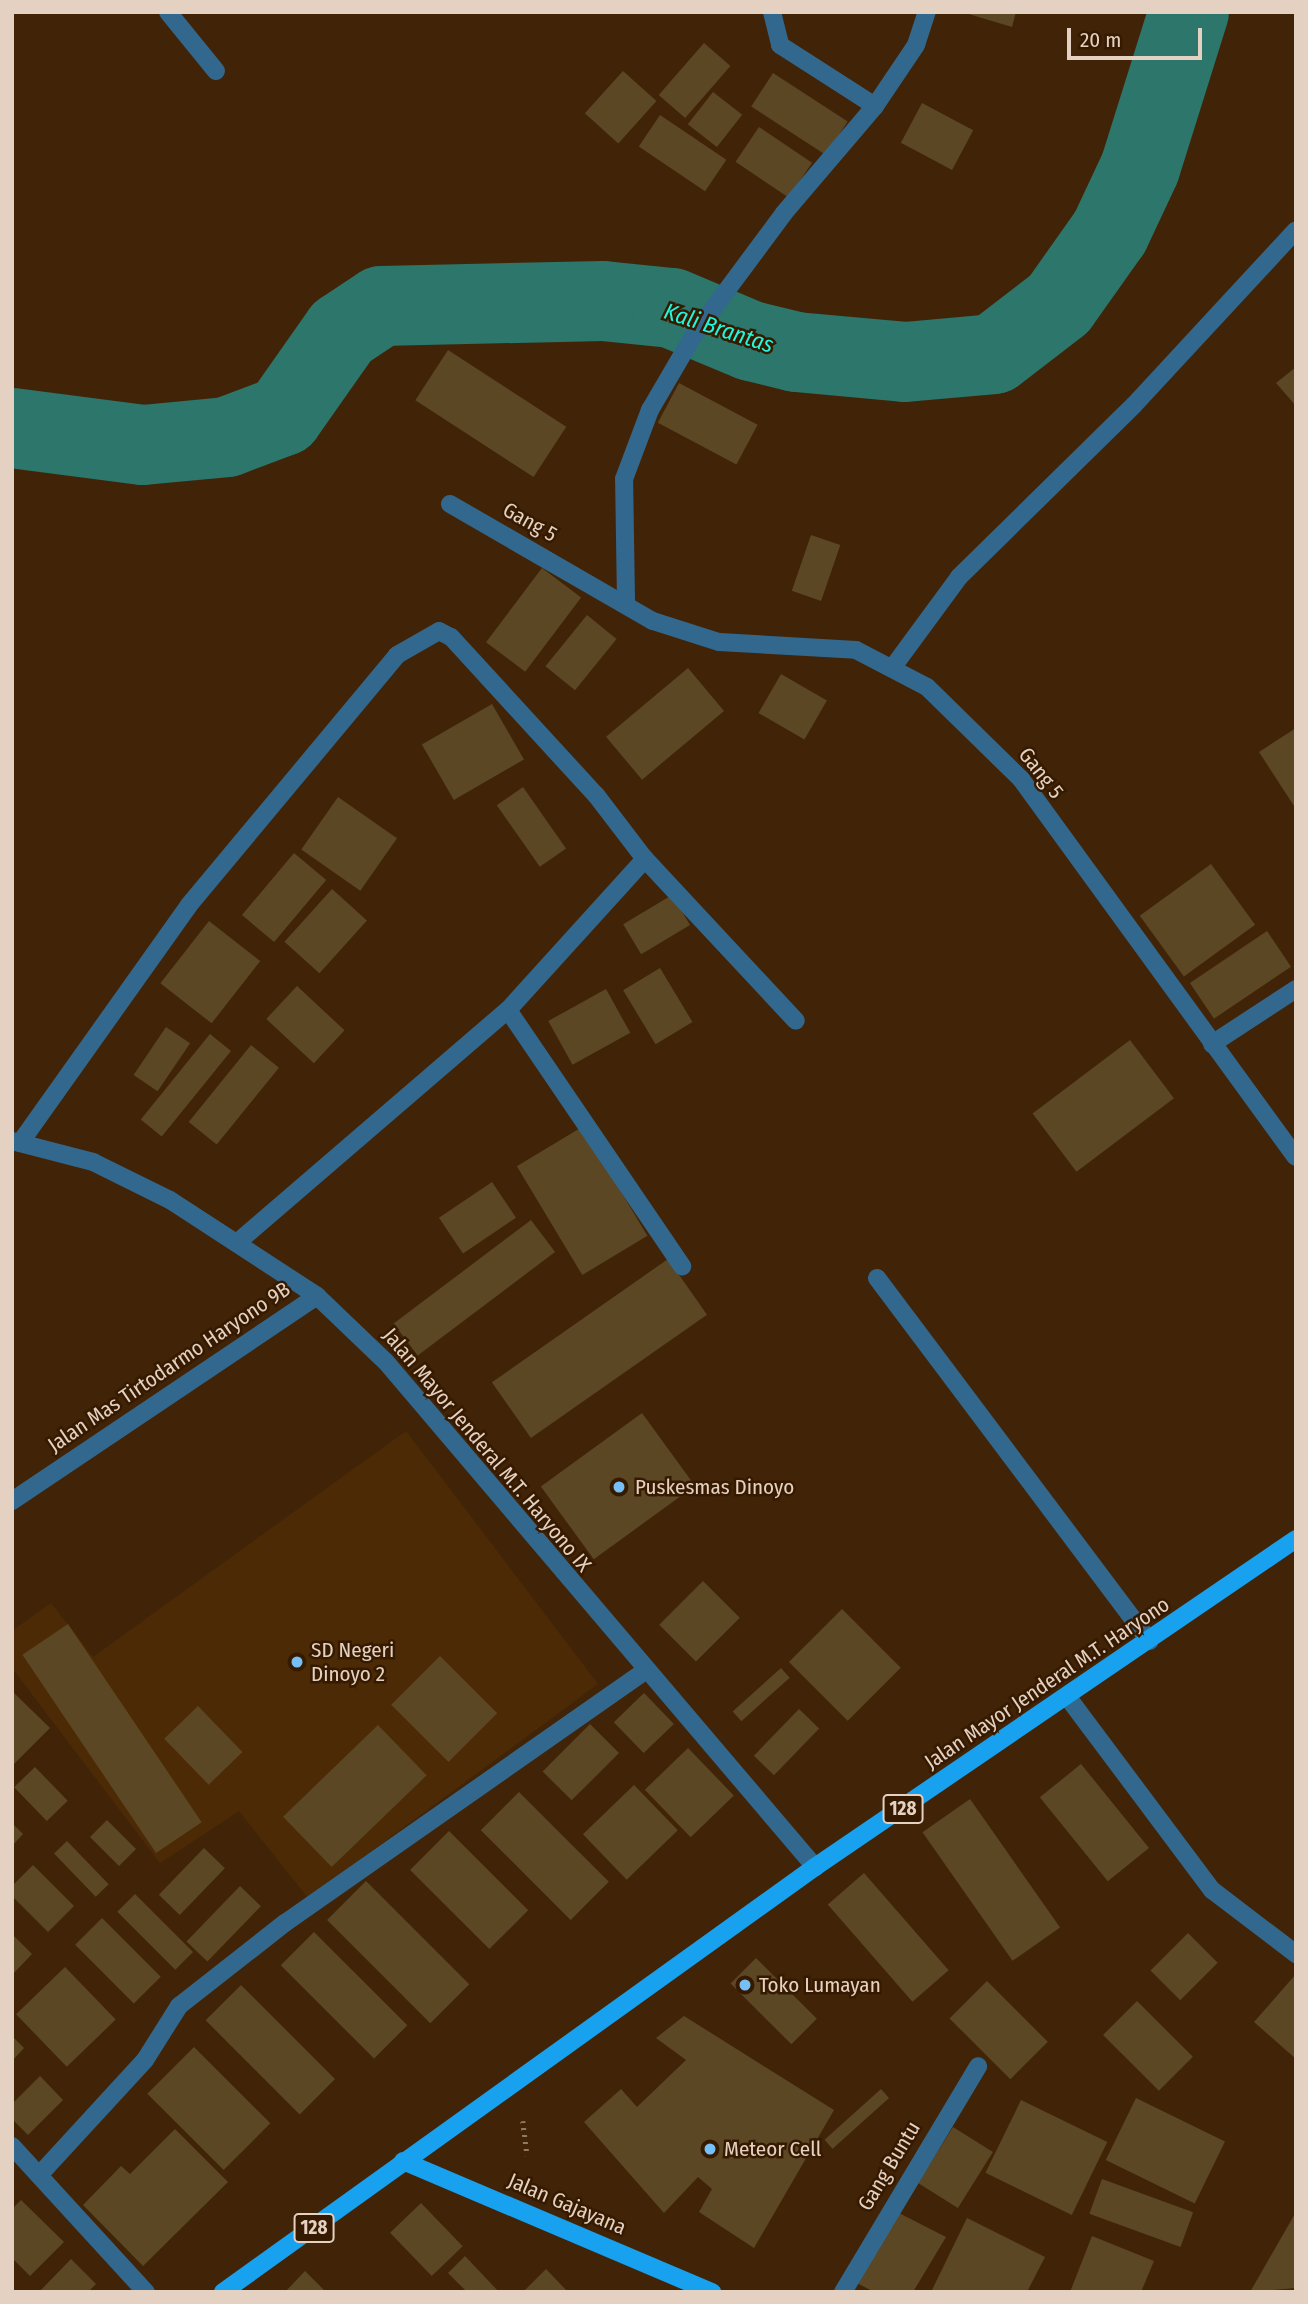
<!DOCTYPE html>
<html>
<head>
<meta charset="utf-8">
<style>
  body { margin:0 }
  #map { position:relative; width:1308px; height:2304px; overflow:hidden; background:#412407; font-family:"Fira Sans Condensed",sans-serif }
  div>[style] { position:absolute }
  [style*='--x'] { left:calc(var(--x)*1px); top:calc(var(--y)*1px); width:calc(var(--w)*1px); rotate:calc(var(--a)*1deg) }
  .built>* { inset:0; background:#4c2a05 }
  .river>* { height:80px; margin:-40px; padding:0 40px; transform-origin:40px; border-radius:40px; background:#2c766b }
  .building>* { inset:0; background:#5b4723; transform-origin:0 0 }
  .path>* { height:4.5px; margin-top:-2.25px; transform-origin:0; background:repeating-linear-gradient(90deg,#917963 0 2px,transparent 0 7px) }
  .minor>* { height:18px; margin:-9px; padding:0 9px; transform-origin:9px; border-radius:9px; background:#33688e }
  .major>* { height:18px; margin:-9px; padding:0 9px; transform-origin:9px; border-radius:9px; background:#17a1ef }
  .dots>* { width:19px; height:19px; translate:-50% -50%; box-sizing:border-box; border:4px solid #361a00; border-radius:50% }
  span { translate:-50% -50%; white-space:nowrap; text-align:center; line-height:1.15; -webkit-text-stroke:5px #361a00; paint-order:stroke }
  .shield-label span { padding:2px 5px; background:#361a00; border:2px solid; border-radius:5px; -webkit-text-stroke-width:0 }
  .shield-label { font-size:19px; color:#e4d1c2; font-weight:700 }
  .street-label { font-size:21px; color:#e4d1c2 }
  .poi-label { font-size:21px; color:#e4d1c2 }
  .left { translate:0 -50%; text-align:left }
  .water-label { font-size:23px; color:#1ff8df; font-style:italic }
  .frame { position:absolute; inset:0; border:14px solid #e4d1c2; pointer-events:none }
  .scale { position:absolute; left:1067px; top:28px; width:135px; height:32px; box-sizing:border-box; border:4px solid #e4d1c2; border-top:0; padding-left:9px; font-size:21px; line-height:24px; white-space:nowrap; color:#e4d1c2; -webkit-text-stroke:5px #361a00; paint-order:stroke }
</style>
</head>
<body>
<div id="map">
  <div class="built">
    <div style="clip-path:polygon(406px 1431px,598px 1684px,308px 1898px,239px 1811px,160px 1863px,12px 1668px,12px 1631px,51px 1603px,93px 1657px)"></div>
  </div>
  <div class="river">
    <div style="--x:12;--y:428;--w:132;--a:7.4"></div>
    <div style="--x:143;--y:445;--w:84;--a:-5.4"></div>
    <div style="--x:227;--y:437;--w:60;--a:-20.6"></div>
    <div style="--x:283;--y:416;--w:103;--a:-54.9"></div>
    <div style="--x:342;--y:332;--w:47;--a:-33.7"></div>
    <div style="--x:381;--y:306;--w:222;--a:-1.3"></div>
    <div style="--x:603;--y:301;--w:69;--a:5.8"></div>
    <div style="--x:672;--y:308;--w:86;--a:22.7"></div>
    <div style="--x:751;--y:341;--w:46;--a:13.7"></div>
    <div style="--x:796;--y:352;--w:109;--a:5.2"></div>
    <div style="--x:905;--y:362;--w:89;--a:-5.1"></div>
    <div style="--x:994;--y:354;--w:82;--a:-37.6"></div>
    <div style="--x:1059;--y:304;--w:88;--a:-54.7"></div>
    <div style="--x:1110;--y:232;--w:71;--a:-64.9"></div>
    <div style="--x:1140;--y:168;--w:164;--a:-72.6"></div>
  </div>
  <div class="building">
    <div style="clip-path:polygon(962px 12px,1016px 12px,1012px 27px)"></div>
    <div style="left:704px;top:43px;width:35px;height:69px;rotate:41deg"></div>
    <div style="left:623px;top:71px;width:45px;height:57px;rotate:42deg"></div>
    <div style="left:773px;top:73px;width:89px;height:40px;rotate:33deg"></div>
    <div style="left:713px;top:92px;width:37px;height:41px;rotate:38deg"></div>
    <div style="left:922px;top:103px;width:58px;height:45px;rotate:28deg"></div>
    <div style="left:660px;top:115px;width:80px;height:38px;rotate:34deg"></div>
    <div style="left:759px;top:127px;width:64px;height:42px;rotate:34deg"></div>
    <div style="left:448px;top:350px;width:141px;height:60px;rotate:33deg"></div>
    <div style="clip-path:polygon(1296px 367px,1296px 406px,1276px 383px)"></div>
    <div style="left:679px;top:383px;width:89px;height:45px;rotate:28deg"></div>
    <div style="left:811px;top:535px;width:31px;height:59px;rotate:19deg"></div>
    <div style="left:542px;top:568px;width:49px;height:93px;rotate:37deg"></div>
    <div style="left:587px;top:615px;width:38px;height:66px;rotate:39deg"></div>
    <div style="left:688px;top:668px;width:56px;height:107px;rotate:50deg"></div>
    <div style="left:781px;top:674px;width:53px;height:45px;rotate:30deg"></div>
    <div style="left:492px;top:704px;width:64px;height:81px;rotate:60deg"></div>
    <div style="clip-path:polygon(1296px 728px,1296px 809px,1259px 752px)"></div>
    <div style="left:523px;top:787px;width:75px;height:32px;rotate:55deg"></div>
    <div style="left:338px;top:797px;width:72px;height:64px;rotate:35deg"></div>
    <div style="left:294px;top:853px;width:42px;height:81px;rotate:40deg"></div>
    <div style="left:1211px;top:864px;width:75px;height:88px;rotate:54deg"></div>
    <div style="left:332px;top:889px;width:47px;height:71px;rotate:42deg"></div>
    <div style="left:672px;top:895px;width:35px;height:57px;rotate:59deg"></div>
    <div style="left:209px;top:921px;width:65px;height:79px;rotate:38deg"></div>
    <div style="left:1267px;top:931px;width:43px;height:93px;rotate:56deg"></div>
    <div style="left:660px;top:968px;width:63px;height:43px;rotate:59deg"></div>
    <div style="left:297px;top:986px;width:65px;height:45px;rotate:43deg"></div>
    <div style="left:606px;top:989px;width:50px;height:66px;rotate:61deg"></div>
    <div style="left:166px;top:1027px;width:29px;height:58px;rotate:34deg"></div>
    <div style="left:210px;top:1034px;width:27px;height:110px;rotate:39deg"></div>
    <div style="left:1130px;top:1040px;width:73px;height:122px;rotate:53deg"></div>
    <div style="left:251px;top:1045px;width:36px;height:99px;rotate:39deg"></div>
    <div style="left:582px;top:1127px;width:127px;height:76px;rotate:59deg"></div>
    <div style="left:492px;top:1182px;width:43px;height:64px;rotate:56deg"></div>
    <div style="left:531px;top:1220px;width:40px;height:172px;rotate:53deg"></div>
    <div style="left:668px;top:1259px;width:68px;height:215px;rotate:55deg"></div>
    <div style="left:642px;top:1413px;width:90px;height:125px;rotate:54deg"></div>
    <div style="left:703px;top:1581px;width:52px;height:62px;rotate:45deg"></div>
    <div style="left:842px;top:1609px;width:83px;height:75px;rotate:45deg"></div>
    <div style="left:68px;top:1624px;width:239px;height:55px;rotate:56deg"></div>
    <div style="left:440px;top:1656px;width:81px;height:69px;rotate:45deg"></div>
    <div style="left:781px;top:1668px;width:13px;height:65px;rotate:48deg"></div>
    <div style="clip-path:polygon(12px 1691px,50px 1728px,12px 1766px)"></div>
    <div style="left:644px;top:1693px;width:43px;height:42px;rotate:46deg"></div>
    <div style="left:198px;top:1706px;width:64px;height:47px;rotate:46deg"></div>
    <div style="left:799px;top:1709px;width:28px;height:65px;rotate:44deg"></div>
    <div style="left:590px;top:1724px;width:41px;height:67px;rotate:45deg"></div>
    <div style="left:378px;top:1725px;width:70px;height:132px;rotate:46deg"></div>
    <div style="left:688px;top:1748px;width:66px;height:60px;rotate:46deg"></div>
    <div style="left:1081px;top:1764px;width:108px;height:53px;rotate:51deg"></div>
    <div style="left:35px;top:1767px;width:47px;height:29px;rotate:46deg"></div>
    <div style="left:634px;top:1785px;width:63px;height:71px;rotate:46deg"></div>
    <div style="left:519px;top:1792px;width:127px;height:54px;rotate:45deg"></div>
    <div style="left:970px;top:1799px;width:157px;height:58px;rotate:55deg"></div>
    <div style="left:107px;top:1820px;width:41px;height:24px;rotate:45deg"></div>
    <div style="clip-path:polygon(12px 1823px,23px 1834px,12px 1846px)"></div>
    <div style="left:449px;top:1831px;width:112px;height:55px;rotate:45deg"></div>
    <div style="left:67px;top:1841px;width:60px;height:18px;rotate:46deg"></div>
    <div style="left:204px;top:1848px;width:29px;height:65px;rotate:44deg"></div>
    <div style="clip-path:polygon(33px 1865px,74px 1906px,48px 1932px,12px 1896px,12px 1886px)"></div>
    <div style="left:864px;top:1873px;width:129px;height:48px;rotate:49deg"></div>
    <div style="left:366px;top:1881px;width:146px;height:55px;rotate:45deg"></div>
    <div style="left:240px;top:1886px;width:29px;height:77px;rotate:44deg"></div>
    <div style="left:135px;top:1894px;width:82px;height:25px;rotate:45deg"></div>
    <div style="left:102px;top:1918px;width:83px;height:38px;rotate:45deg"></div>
    <div style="left:314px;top:1932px;width:132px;height:47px;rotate:45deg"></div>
    <div style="left:1188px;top:1933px;width:42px;height:53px;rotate:45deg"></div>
    <div style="clip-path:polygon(12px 1934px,32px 1954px,12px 1975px)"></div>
    <div style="left:756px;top:1958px;width:86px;height:36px;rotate:45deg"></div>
    <div style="left:65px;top:1967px;width:73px;height:68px;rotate:46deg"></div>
    <div style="clip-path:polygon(1296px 1974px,1296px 2059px,1254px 2022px)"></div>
    <div style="left:987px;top:1981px;width:86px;height:53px;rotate:45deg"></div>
    <div style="left:241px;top:1985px;width:133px;height:50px;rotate:45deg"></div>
    <div style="left:1137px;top:2001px;width:79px;height:48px;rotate:45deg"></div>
    <div style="clip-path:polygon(684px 2016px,834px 2110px,754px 2248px,699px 2212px,712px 2189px,698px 2177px,664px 2213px,584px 2122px,621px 2089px,637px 2107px,686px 2060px,656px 2038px)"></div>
    <div style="clip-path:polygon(12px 2036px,24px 2048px,12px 2061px)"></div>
    <div style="left:194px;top:2047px;width:108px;height:66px;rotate:45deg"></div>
    <div style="clip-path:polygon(40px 2076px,63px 2100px,28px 2135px,12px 2119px,12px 2104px)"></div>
    <div style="left:881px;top:2089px;width:12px;height:76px;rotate:48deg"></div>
    <div style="left:1136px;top:2098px;width:99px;height:69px;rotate:26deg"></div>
    <div style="left:1021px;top:2100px;width:96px;height:81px;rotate:26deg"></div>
    <div style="left:953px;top:2127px;width:47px;height:66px;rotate:32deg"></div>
    <div style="clip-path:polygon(175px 2129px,228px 2182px,143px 2266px,83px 2205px,121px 2166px,130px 2174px)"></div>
    <div style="left:1102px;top:2179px;width:97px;height:37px;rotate:20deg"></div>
    <div style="clip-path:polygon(21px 2200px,64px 2242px,30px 2276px,12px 2258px,12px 2209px)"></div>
    <div style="left:421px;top:2203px;width:60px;height:43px;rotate:46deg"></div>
    <div style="clip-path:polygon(895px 2211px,946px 2237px,913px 2292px,874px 2292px,853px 2281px)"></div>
    <div style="clip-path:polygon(1296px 2212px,1296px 2288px,1250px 2292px)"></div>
    <div style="clip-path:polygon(967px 2218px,1045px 2257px,1027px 2292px,931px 2292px)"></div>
    <div style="clip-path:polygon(1092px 2236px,1154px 2261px,1141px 2292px,1070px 2292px)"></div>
    <div style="clip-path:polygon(465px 2256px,499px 2292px,467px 2292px,448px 2273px)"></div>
    <div style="clip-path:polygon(71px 2259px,96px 2284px,88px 2292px,39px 2292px)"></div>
    <div style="clip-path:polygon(546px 2269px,568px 2292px,523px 2292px)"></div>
    <div style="clip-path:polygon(305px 2271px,326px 2292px,285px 2292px)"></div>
  </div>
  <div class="path">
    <div style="--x:523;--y:2121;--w:35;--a:83"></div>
  </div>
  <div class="minor">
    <div style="--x:168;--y:12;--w:76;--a:50.9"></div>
    <div style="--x:772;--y:12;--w:34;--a:76"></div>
    <div style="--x:780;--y:45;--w:113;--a:32.7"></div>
    <div style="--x:450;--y:504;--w:234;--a:30"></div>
    <div style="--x:653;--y:621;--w:69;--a:17.7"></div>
    <div style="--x:719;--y:642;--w:137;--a:3.3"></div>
    <div style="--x:856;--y:650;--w:80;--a:27.5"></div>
    <div style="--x:927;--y:687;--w:132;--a:44.4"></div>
    <div style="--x:1021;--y:779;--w:467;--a:54"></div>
    <div style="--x:626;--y:601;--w:122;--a:-90.9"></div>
    <div style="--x:624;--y:479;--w:74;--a:-69.4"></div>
    <div style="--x:650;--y:410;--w:89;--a:-59.7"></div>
    <div style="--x:695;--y:333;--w:149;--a:-53.4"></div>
    <div style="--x:784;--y:213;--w:140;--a:-49.6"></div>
    <div style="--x:875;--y:106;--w:73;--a:-56.1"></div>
    <div style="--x:916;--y:45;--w:35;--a:-72"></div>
    <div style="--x:893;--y:667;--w:112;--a:-53.7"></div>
    <div style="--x:959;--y:577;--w:245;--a:-44.5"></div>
    <div style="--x:1134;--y:405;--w:238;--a:-47.2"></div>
    <div style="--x:508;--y:1010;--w:310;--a:55.8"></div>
    <div style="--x:1212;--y:1044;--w:100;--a:-33.2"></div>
    <div style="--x:12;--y:1141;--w:84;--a:14.5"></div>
    <div style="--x:93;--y:1162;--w:86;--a:26.3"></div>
    <div style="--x:170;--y:1200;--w:176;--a:33.1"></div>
    <div style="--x:317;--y:1296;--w:95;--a:43.7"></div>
    <div style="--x:386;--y:1362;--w:663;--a:49.65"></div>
    <div style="--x:20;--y:1143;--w:292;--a:-54.6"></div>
    <div style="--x:189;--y:905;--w:325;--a:-50.2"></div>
    <div style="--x:397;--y:655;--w:48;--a:-29.7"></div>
    <div style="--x:439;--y:631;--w:13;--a:27"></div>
    <div style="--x:451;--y:637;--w:214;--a:47.5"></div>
    <div style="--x:596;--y:795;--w:81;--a:52.6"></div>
    <div style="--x:645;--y:859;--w:221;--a:47"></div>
    <div style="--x:239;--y:1241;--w:355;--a:-40.7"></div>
    <div style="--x:508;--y:1010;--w:204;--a:-47.8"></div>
    <div style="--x:877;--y:1278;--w:454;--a:53.1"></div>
    <div style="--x:12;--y:1501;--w:367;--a:-33.9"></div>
    <div style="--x:1069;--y:1699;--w:239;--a:53.2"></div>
    <div style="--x:1212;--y:1890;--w:106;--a:37.3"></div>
    <div style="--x:12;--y:2146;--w:198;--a:47.5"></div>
    <div style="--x:42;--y:2172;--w:152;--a:-47.4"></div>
    <div style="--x:145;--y:2060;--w:64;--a:-57.8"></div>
    <div style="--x:179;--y:2006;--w:135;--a:-38.1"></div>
    <div style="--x:285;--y:1923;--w:437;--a:-35"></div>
    <div style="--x:843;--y:2292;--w:263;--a:-59.1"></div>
  </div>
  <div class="major">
    <div style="--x:403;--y:2161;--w:336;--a:23"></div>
    <div style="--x:223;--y:2292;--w:729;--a:-35.67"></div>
    <div style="--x:815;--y:1867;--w:582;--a:-34.29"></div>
  </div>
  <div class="dots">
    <div style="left:619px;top:1487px;background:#76c0f7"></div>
    <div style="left:297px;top:1662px;background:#76c0f7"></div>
    <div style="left:745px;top:1985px;background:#76c0f7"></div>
    <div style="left:710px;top:2149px;background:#76c0f7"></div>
  </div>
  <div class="shield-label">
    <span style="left:903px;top:1809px">128</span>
    <span style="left:314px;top:2228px">128</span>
  </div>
  <div class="street-label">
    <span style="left:530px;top:522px;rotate:29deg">Gang 5</span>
    <span style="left:1041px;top:773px;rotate:52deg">Gang 5</span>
    <span style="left:169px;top:1367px;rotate:-34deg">Jalan Mas Tirtodarmo Haryono 9B</span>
    <span style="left:487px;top:1450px;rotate:50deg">Jalan Mayor Jenderal M.T. Haryono IX</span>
    <span style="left:1047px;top:1683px;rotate:-34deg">Jalan Mayor Jenderal M.T. Haryono</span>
    <span style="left:889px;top:2166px;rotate:-59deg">Gang Buntu</span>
    <span style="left:567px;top:2204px;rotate:23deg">Jalan Gajayana</span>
  </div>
  <div class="poi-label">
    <span class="left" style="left:635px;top:1487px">Puskesmas Dinoyo</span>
    <span class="left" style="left:311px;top:1662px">SD Negeri<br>Dinoyo 2</span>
    <span class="left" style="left:759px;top:1985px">Toko Lumayan</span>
    <span class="left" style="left:724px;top:2149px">Meteor Cell</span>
  </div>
  <div class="water-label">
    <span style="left:719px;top:328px;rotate:18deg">Kali Brantas</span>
  </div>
  <div class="frame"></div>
  <div class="scale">20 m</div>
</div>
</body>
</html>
